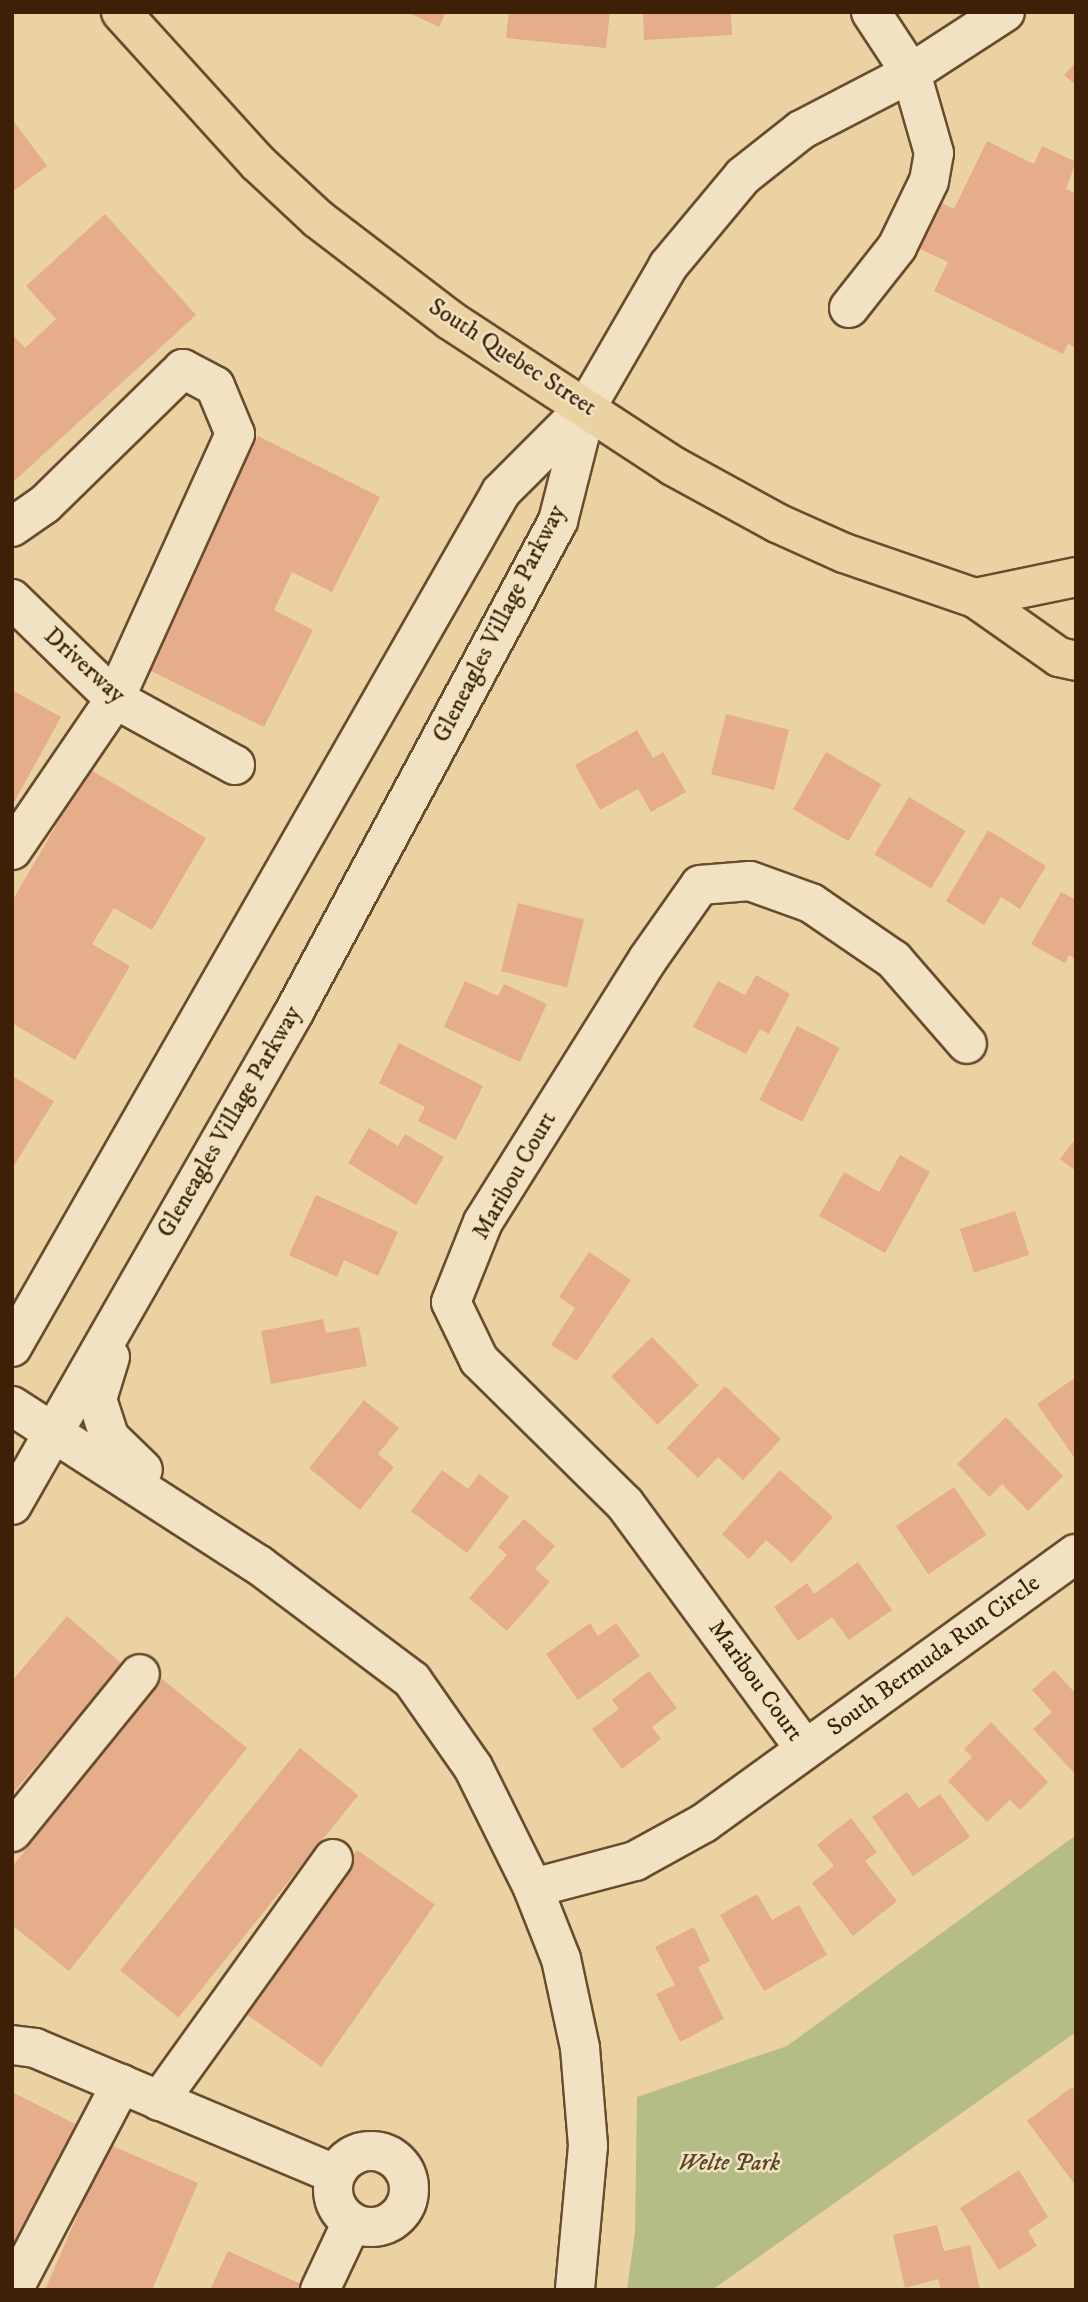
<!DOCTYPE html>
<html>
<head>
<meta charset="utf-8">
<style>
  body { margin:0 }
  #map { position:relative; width:1088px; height:2302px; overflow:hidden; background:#ead2a3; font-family:"IM FELL DW Pica",serif }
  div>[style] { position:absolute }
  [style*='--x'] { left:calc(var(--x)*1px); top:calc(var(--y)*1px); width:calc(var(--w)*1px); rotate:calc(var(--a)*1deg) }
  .green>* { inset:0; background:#b6bc85 }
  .building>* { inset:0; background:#e6ad8b; transform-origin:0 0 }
  .roads { filter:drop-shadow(2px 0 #684c2e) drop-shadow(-2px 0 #684c2e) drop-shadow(0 2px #684c2e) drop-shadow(0 -2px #684c2e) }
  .minor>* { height:38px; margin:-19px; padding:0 19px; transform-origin:19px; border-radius:19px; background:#f1e2c3 }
  .minor>.ring { margin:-19px; padding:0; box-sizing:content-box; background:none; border:38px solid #f1e2c3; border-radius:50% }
  .major>* { height:38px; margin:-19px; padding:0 19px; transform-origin:19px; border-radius:19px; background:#ead2a3 }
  span { translate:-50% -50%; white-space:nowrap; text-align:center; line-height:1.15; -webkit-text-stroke:5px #f1e2c3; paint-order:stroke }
  .street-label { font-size:24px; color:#3d2007 }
  .park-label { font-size:24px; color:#5b4726; font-style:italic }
  .frame { position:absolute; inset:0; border:14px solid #3d2007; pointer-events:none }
</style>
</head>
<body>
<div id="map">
  <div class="green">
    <div style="clip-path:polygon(1076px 1835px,1076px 2032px,712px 2290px,627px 2290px,635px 2232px,637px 2097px,787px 2046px)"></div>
  </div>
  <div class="building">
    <div style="clip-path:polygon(407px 12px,446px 12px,439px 27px)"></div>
    <div style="clip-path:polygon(509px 12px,610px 12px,606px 48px,506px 38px)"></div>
    <div style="clip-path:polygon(643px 12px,731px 12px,732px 35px,644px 40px)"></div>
    <div style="clip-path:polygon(1076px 62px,1076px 85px,1064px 75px)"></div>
    <div style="clip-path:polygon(12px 119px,47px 166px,12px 192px)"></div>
    <div style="clip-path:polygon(987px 141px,1034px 164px,1042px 146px,1076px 162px,1066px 189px,1076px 194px,1076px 348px,1068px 344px,1063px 354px,934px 291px,948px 262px,901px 240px,923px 194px,954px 209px)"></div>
    <div style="clip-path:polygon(105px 214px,196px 315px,12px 483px,12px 334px,25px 348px,56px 319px,26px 286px)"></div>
    <div style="clip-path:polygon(258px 436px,380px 497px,332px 592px,292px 572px,274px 610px,313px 630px,264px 727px,143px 667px)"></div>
    <div style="clip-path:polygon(12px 690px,61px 717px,12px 806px)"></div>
    <div style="left:726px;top:714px;width:65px;height:62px;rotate:14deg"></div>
    <div style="clip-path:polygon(637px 730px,653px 758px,663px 752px,686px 792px,651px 812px,638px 789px,600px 810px,575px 765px)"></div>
    <div style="left:826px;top:752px;width:64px;height:66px;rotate:30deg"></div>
    <div style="clip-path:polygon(89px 769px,206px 838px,152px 930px,114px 908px,92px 944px,130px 966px,75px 1060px,12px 1023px,12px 901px)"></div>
    <div style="left:909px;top:797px;width:66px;height:67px;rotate:31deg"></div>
    <div style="clip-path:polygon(988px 830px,1046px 866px,1020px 909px,1001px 897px,984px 925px,946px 901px)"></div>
    <div style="clip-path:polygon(1061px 892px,1076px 900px,1076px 959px,1069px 955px,1065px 963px,1031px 944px)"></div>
    <div style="left:518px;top:903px;width:68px;height:70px;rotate:14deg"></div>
    <div style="clip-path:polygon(756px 975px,790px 994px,769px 1034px,760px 1029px,746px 1054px,693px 1027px,718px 981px,745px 995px)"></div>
    <div style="clip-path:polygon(465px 981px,498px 996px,504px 984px,547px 1004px,520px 1062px,444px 1027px)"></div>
    <div style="left:797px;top:1026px;width:48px;height:83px;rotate:27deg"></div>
    <div style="clip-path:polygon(399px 1043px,483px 1086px,456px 1140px,418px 1121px,425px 1107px,379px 1083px)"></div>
    <div style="clip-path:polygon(12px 1076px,54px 1101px,12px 1169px)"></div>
    <div style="clip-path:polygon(369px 1128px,398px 1146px,405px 1134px,444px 1157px,416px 1205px,348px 1163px)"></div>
    <div style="clip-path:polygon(1076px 1138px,1076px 1171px,1060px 1159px)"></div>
    <div style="clip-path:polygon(900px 1155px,930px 1172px,885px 1253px,819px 1216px,844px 1172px,879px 1192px)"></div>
    <div style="clip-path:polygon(316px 1195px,398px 1232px,378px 1276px,344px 1260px,337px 1277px,289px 1255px)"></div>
    <div style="left:1015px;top:1211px;width:46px;height:58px;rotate:72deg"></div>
    <div style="clip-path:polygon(589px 1252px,631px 1280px,577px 1361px,551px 1345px,575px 1308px,559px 1297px)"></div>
    <div style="clip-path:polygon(323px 1319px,326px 1333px,359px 1327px,367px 1366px,271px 1384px,261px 1331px)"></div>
    <div style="left:652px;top:1337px;width:67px;height:57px;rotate:46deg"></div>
    <div style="clip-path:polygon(1076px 1377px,1076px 1460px,1037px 1404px)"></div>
    <div style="clip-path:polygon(725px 1386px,781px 1439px,743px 1480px,718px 1457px,698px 1478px,667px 1448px)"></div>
    <div style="clip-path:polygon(364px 1400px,399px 1428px,378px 1454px,394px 1467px,360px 1510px,309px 1468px)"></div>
    <div style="clip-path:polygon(1006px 1417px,1063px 1476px,1028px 1511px,1002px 1484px,989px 1497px,957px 1464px)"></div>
    <div style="clip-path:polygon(442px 1470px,468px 1489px,479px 1474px,509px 1497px,467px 1553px,411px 1511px)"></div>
    <div style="clip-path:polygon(780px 1470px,833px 1517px,792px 1563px,766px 1540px,749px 1559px,722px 1534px)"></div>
    <div style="left:954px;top:1487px;width:58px;height:70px;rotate:56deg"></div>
    <div style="clip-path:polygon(524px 1519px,555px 1546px,535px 1569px,550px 1582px,507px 1631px,469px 1598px,507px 1555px,498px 1547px)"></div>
    <div style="clip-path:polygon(858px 1562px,892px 1610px,849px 1640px,832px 1617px,798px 1641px,774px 1607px,807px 1583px,814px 1594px)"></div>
    <div style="clip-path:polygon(67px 1616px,123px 1665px,12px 1794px,12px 1681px)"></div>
    <div style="clip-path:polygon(590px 1623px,598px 1636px,616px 1623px,640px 1656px,578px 1700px,546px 1654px)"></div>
    <div style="clip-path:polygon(1054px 1670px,1076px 1694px,1076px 1775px,1033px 1729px,1052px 1712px,1032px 1690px)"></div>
    <div style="clip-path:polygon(649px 1671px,677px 1708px,652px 1727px,661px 1739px,622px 1769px,592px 1729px,619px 1709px,612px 1700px)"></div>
    <div style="clip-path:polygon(162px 1679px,247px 1748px,69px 1971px,12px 1925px,12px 1867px)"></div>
    <div style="clip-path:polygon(991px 1722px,1048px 1782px,1020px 1810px,1010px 1800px,987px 1822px,948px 1781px,972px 1757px,964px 1749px)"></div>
    <div style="left:300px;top:1748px;width:75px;height:286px;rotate:39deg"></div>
    <div style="clip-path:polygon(907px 1792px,919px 1808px,940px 1794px,970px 1837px,913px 1876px,872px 1817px)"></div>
    <div style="clip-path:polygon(851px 1818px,877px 1852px,865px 1861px,897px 1901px,853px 1936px,812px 1883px,834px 1866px,817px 1845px)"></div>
    <div style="left:357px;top:1850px;width:95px;height:198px;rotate:35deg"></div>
    <div style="clip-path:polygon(757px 1894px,772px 1920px,799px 1905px,827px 1955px,764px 1991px,720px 1915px)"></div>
    <div style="clip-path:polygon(694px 1927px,710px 1961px,698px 1967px,724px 2019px,680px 2042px,656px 1994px,675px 1985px,655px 1947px)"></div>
    <div style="clip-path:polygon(1072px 2087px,1076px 2092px,1076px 2186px,1027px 2121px)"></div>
    <div style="clip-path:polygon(12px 2092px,77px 2125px,12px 2253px)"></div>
    <div style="clip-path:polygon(108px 2144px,198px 2183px,152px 2290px,45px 2290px)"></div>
    <div style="clip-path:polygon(1019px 2170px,1048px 2217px,1028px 2231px,1037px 2246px,999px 2270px,960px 2208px)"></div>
    <div style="clip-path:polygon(937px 2225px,944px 2251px,970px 2245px,980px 2290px,941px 2290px,938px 2279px,905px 2288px,893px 2235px)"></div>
    <div style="clip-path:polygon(228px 2251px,303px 2285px,300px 2290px,210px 2290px)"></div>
  </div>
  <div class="roads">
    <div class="minor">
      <div style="--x:849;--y:308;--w:78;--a:-51.8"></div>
      <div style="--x:897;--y:247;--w:73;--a:-64.1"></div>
      <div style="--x:929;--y:181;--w:28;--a:-80"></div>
      <div style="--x:934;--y:153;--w:83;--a:-106"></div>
      <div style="--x:911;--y:73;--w:73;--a:-123.3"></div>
      <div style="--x:12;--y:527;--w:40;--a:-34.9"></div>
      <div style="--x:45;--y:504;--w:193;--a:-44.4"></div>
      <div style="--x:183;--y:369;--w:36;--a:28"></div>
      <div style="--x:215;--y:386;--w:52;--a:67.4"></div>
      <div style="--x:235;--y:434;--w:291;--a:114.4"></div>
      <div style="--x:115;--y:699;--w:183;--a:124.3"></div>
      <div style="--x:12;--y:599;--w:144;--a:44.2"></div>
      <div style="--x:115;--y:699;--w:137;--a:28.8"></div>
      <div style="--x:12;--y:1347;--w:985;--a:-60.23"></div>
      <div style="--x:501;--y:492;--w:122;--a:-45"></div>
      <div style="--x:587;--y:406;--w:162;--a:-59.9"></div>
      <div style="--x:668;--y:266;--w:117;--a:-50.2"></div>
      <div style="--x:743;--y:176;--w:74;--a:-38.4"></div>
      <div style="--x:801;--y:130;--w:124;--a:-27.4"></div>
      <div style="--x:911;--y:73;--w:112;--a:-33"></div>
      <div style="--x:110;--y:1357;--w:44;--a:107.2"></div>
      <div style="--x:97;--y:1399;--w:40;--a:72"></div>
      <div style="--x:109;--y:1437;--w:47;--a:44.1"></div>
      <div style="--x:12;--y:1406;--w:294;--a:32.8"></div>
      <div style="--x:259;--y:1565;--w:191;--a:36.9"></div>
      <div style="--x:412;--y:1680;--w:106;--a:55"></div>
      <div style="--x:473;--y:1767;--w:135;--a:63.6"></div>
      <div style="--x:533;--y:1888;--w:76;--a:68.5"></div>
      <div style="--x:561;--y:1959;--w:91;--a:77.9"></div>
      <div style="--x:580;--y:2048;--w:98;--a:85.3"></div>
      <div style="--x:588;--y:2146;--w:145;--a:95.2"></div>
      <div style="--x:12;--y:1505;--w:566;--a:-60.22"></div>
      <div style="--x:293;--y:1014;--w:560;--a:-61.74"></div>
      <div style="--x:558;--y:521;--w:119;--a:-75.8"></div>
      <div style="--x:805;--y:1749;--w:304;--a:-126.3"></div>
      <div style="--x:625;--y:1504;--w:205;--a:-135.4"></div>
      <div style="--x:479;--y:1360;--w:64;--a:-115.8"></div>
      <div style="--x:451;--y:1302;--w:86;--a:-68.2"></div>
      <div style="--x:483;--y:1222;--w:310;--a:-57.9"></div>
      <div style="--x:648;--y:959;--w:90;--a:-54.9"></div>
      <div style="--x:700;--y:885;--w:50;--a:-4.6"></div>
      <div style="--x:750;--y:881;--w:65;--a:19.8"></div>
      <div style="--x:811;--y:903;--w:101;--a:34.5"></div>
      <div style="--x:894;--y:960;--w:111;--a:49"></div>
      <div style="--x:12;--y:1832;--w:203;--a:-51"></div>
      <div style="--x:533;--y:1888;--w:106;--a:-14.8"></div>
      <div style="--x:635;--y:1861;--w:79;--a:-28.8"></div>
      <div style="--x:704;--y:1823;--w:459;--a:-35.9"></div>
      <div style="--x:12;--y:2045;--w:23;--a:7"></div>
      <div style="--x:35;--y:2048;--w:325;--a:22.8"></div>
      <div style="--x:159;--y:2101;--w:298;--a:-54.3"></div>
      <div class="ring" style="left:333px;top:2151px;width:38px;height:38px"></div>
      <div style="--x:13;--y:2290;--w:233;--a:-62.3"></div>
      <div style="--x:320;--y:2290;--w:75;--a:-64.8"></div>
    </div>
    <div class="major">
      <div style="--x:121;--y:12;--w:204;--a:47.8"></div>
      <div style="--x:258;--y:163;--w:82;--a:43"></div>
      <div style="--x:318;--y:219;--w:166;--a:37.4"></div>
      <div style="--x:450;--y:320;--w:267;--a:33.2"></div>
      <div style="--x:673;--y:466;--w:119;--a:28.7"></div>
      <div style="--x:777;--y:523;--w:73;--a:24.1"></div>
      <div style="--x:844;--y:553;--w:139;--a:19"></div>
      <div style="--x:975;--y:598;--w:103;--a:35.1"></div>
      <div style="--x:1059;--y:657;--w:17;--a:13"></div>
      <div style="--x:975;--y:598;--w:103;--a:-11.7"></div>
    </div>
  </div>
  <div class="street-label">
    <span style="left:512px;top:358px;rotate:33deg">South Quebec Street</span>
    <span style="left:500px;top:624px;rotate:-63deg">Gleneagles Village Parkway</span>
    <span style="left:84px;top:666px;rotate:42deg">Driverway</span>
    <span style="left:230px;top:1122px;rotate:-60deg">Gleneagles Village Parkway</span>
    <span style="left:515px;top:1176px;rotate:-60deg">Maribou Court</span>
    <span style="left:934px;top:1656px;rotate:-36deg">South Bermuda Run Circle</span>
    <span style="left:755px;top:1681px;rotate:54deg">Maribou Court</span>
  </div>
  <div class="park-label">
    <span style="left:729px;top:2164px">Welte Park</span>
  </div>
  <div class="frame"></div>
</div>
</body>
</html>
